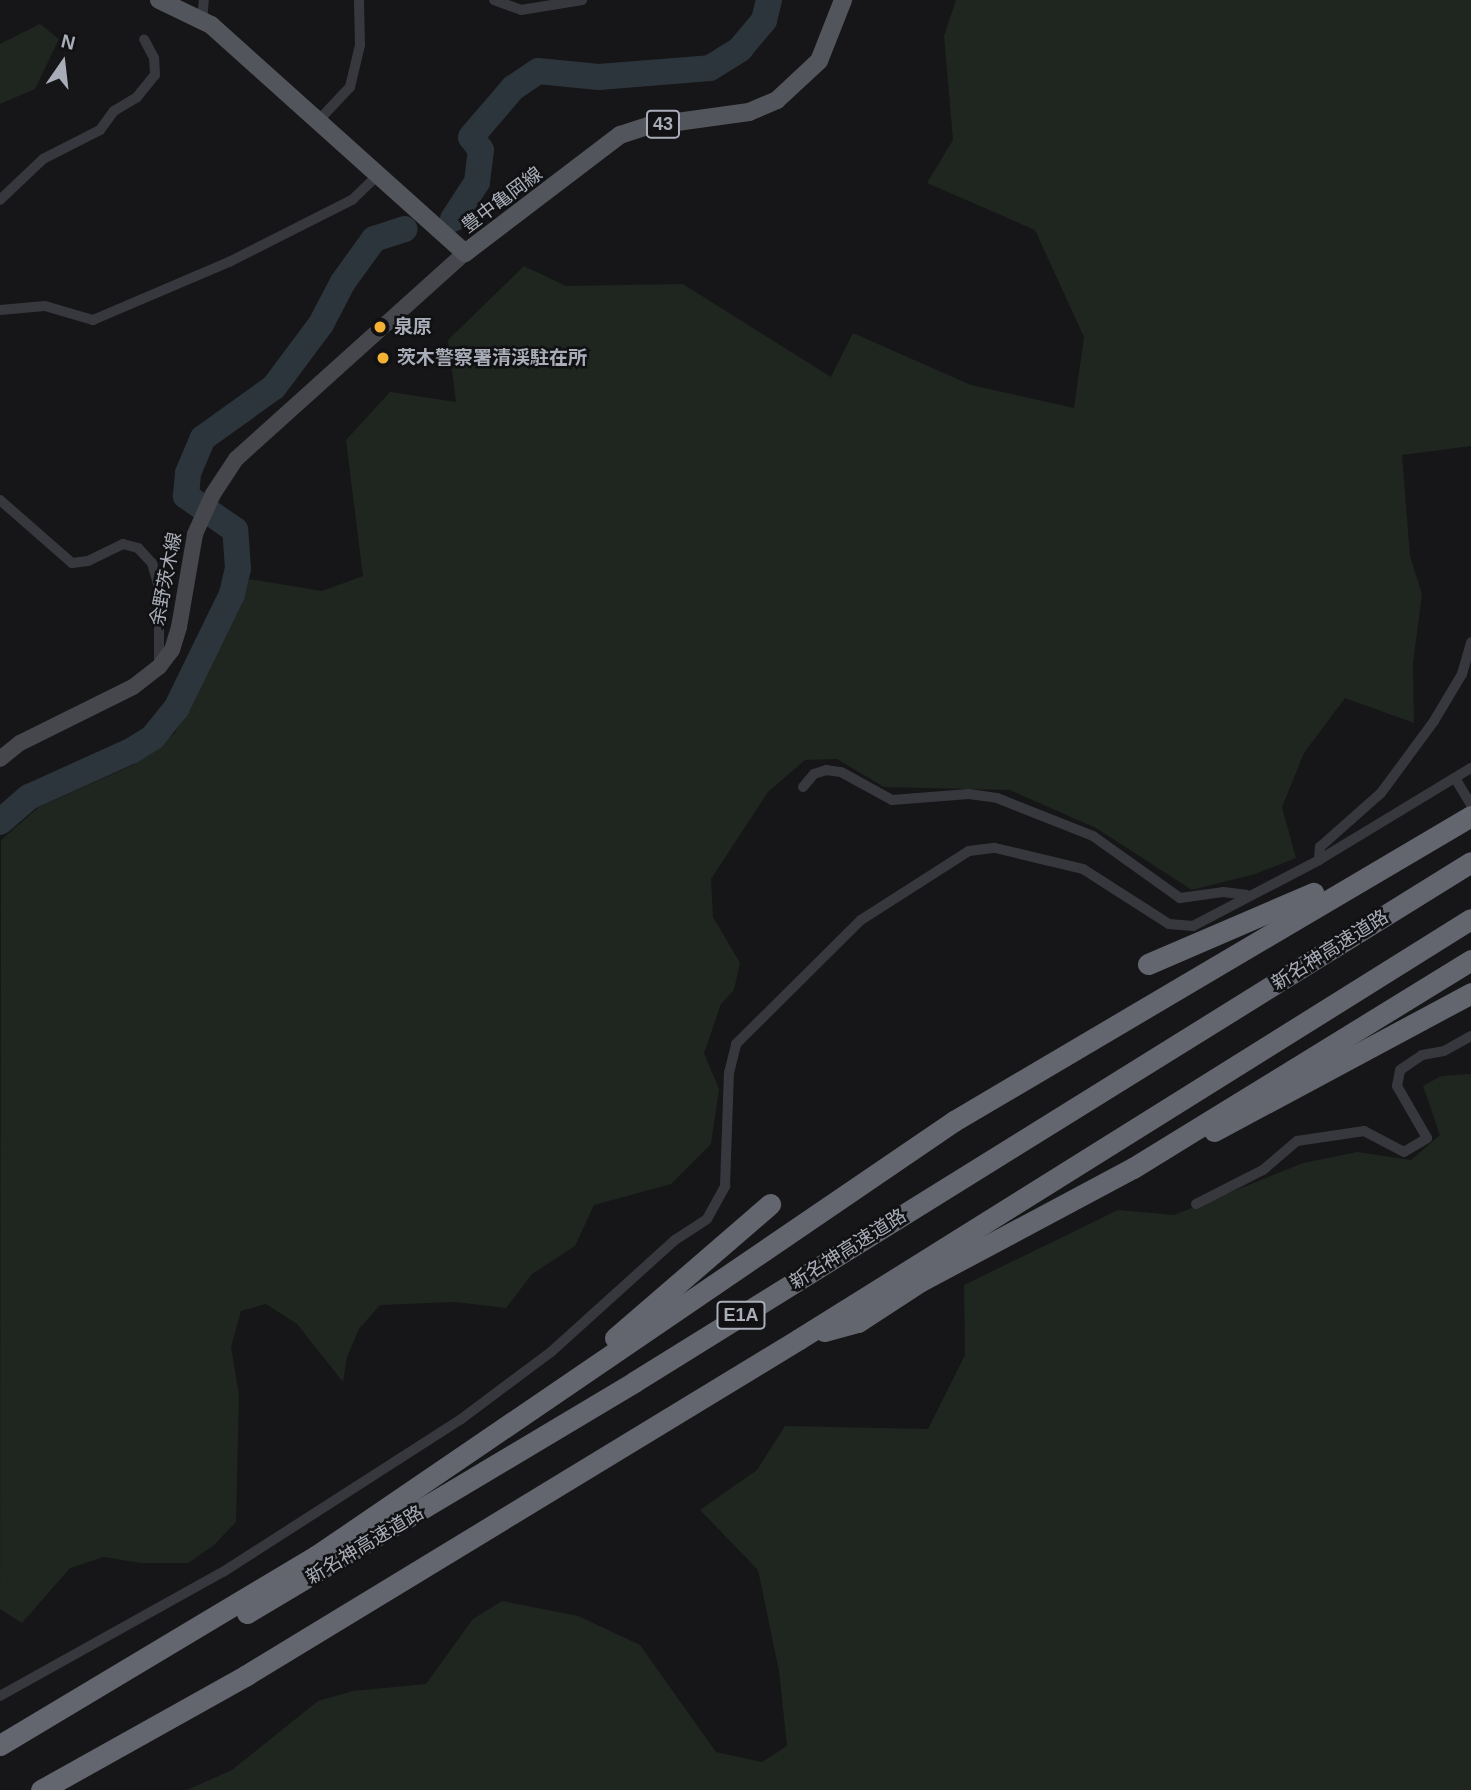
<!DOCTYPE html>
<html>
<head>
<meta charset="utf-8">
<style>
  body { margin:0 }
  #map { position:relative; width:1471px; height:1790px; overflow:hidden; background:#161618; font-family:Arial,"Noto Sans JP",sans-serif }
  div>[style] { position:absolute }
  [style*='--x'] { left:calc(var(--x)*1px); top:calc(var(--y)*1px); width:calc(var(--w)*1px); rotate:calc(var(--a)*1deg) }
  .green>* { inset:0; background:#1e261f }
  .river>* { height:26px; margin:-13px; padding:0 13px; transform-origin:13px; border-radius:13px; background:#2c353c }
  .minor>* { height:10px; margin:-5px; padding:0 5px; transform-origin:5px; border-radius:5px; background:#37383d }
  .secondary>* { height:16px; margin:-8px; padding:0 8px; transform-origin:8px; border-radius:8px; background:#45474d }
  .primary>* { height:18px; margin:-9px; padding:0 9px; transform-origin:9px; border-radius:9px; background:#53555c }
  .motorway>* { height:21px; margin:-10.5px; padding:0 10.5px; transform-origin:10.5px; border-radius:10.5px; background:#63666e }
  .dots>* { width:19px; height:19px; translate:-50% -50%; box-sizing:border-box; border:4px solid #111113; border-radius:50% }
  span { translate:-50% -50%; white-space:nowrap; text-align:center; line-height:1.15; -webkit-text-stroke:5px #111113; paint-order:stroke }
  .shield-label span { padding:2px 5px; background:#111113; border:2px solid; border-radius:5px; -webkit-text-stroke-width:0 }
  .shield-label { font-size:18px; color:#a8adb8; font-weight:700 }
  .street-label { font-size:19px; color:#a8adb8 }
  .poi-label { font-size:19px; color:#a8adb8; font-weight:700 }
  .left { translate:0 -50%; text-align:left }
  .north { position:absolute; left:28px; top:28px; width:70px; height:70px; -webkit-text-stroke:5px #111113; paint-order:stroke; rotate:14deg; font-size:19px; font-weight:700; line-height:28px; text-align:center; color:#a8adb8 }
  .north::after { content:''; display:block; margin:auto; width:24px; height:32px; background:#a8adb8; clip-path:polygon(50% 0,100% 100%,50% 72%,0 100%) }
</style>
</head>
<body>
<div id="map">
  <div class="green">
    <div style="clip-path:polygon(956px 0,1471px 0,1471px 446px,1402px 455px,1410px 556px,1422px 594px,1413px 663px,1414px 723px,1345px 698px,1304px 753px,1282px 807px,1296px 858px,1255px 874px,1192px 890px,1096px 828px,1010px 790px,884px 787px,837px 759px,805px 760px,768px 792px,711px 879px,713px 917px,740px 963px,734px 990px,721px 1004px,704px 1053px,719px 1089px,711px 1144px,671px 1184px,594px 1205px,575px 1246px,532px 1274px,506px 1308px,455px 1302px,380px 1305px,359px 1329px,347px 1357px,343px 1382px,297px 1324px,266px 1304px,241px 1311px,231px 1347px,239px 1395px,236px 1522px,214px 1545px,188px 1563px,140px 1563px,104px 1557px,70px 1568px,22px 1623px,0 1609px,1px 840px,39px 807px,133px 765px,175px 733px,249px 579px,322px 591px,363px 576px,346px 440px,390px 392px,456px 402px,448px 340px,524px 266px,566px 286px,683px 284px,831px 377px,853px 333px,971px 385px,1074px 408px,1084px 337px,1035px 230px,927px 183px,953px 140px,944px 36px)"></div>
    <div style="clip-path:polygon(40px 24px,59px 39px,35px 89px,0 104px,0 44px)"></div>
    <div style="clip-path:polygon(1471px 1074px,1471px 1790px,187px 1790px,232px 1770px,318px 1701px,353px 1691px,426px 1684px,473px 1619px,502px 1601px,578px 1616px,640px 1645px,716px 1752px,762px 1762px,787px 1746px,779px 1671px,758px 1570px,700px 1510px,757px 1470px,785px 1426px,928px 1429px,965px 1355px,964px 1285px,1118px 1210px,1174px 1215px,1303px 1163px,1357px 1152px,1411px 1160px,1440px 1135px,1423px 1086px,1441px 1076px)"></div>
  </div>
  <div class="river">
    <div style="--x:453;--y:219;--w:44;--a:-57"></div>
    <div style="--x:477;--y:182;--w:32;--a:-83"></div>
    <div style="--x:481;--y:150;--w:16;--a:-128"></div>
    <div style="--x:471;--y:137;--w:65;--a:-49.4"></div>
    <div style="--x:513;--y:88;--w:30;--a:-34"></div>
    <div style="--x:538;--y:71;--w:61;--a:5.6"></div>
    <div style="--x:599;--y:77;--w:111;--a:-4.6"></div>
    <div style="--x:710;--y:68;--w:36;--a:-32"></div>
    <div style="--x:740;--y:49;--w:38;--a:-50"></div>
    <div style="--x:764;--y:20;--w:21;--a:-76"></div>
    <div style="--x:0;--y:822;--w:38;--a:-41"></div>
    <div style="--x:29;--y:797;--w:112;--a:-24.3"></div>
    <div style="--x:131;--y:751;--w:26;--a:-32"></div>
    <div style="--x:153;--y:737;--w:36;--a:-51"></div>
    <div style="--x:176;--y:709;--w:128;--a:-64"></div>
    <div style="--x:232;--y:594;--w:26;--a:-77"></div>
    <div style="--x:238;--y:569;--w:39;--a:-94"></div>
    <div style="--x:235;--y:530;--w:60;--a:-145.2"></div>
    <div style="--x:186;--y:496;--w:23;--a:-85"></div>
    <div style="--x:188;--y:473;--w:38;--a:-67"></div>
    <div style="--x:203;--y:438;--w:87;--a:-35.7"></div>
    <div style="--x:274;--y:387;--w:79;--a:-53.3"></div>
    <div style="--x:321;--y:324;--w:47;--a:-62.4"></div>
    <div style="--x:343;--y:282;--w:53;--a:-54.2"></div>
    <div style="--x:374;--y:239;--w:32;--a:-18"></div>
  </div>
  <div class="minor">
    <div style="--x:494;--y:0;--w:29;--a:20"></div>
    <div style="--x:521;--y:10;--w:62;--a:-9.3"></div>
    <div style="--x:202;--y:21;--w:21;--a:-85"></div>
    <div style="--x:318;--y:121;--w:47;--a:-46.7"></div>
    <div style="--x:350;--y:87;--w:43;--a:-76.6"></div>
    <div style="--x:360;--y:45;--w:45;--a:-91.3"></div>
    <div style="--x:0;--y:200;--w:59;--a:-43.6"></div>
    <div style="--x:43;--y:159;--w:64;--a:-27"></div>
    <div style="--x:100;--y:130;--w:24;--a:-54"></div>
    <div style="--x:114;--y:111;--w:27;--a:-31"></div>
    <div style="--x:137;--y:97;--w:28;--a:-51"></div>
    <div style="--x:155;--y:75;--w:17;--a:-93"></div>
    <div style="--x:154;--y:58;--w:21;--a:-118"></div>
    <div style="--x:0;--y:310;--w:45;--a:-5.1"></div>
    <div style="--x:45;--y:306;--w:50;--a:16.3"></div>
    <div style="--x:93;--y:320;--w:148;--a:-23.1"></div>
    <div style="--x:229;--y:262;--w:138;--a:-26.8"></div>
    <div style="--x:352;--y:200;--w:36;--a:-44"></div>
    <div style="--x:0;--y:500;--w:96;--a:41.2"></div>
    <div style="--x:72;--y:563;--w:16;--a:-7"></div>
    <div style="--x:88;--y:561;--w:39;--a:-26"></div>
    <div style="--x:123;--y:544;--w:16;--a:15"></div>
    <div style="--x:138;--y:548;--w:21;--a:47"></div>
    <div style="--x:152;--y:563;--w:25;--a:74"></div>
    <div style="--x:159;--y:587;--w:77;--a:90"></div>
    <div style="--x:1455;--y:778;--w:31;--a:59"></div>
    <div style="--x:803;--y:787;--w:17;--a:-50"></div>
    <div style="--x:814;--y:774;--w:13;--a:-18"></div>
    <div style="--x:826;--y:770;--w:15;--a:8"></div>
    <div style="--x:841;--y:772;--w:58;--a:28.8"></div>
    <div style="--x:892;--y:800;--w:77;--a:-4.5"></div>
    <div style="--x:969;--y:794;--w:28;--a:8"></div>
    <div style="--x:997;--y:798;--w:103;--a:21.6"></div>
    <div style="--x:1093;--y:836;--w:107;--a:35.5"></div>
    <div style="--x:1180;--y:898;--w:43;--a:-7.9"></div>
    <div style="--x:1223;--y:892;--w:23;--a:7"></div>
    <div style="--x:1319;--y:860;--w:13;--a:-86"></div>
    <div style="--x:1320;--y:847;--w:81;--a:-41.5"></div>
    <div style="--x:1381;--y:793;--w:89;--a:-53.6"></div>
    <div style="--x:1434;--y:721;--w:55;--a:-59.2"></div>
    <div style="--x:1462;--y:674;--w:33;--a:-74"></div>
    <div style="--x:1196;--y:1204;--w:75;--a:-26.9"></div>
    <div style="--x:1263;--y:1170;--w:45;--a:-40.5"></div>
    <div style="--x:1297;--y:1141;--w:68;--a:-8.5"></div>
    <div style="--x:1364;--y:1131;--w:45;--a:27.7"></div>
    <div style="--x:1404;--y:1152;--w:27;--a:-31"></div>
    <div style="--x:1427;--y:1138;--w:60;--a:-120"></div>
    <div style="--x:1397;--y:1086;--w:16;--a:-79"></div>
    <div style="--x:1400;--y:1070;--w:27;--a:-34"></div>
    <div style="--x:1422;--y:1055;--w:22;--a:-10"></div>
    <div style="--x:1444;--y:1051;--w:31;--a:-29"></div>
    <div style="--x:0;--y:1696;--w:255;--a:-29.1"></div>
    <div style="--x:223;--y:1572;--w:282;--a:-32.7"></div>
    <div style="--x:460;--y:1420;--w:114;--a:-36.8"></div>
    <div style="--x:551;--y:1352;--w:167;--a:-42.1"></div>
    <div style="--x:675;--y:1240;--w:38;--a:-33"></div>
    <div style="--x:707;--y:1219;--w:38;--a:-61"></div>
    <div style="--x:725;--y:1186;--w:113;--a:-88"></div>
    <div style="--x:729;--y:1073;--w:30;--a:-76"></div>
    <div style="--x:736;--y:1044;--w:176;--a:-44.8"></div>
    <div style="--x:861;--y:920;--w:128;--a:-32.6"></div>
    <div style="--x:969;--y:851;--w:26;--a:-7"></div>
    <div style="--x:995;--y:848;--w:90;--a:13.4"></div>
    <div style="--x:1083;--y:869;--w:102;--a:32.6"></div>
    <div style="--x:1169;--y:924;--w:24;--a:5"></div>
    <div style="--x:1193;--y:926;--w:142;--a:-27.6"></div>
    <div style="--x:1319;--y:860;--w:178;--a:-31.2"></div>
  </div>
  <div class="secondary">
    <div style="--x:0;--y:759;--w:26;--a:-39"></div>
    <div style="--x:20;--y:743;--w:126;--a:-26.4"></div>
    <div style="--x:133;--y:687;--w:33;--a:-38"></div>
    <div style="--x:159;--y:667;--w:21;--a:-53"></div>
    <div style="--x:172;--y:650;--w:24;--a:-73"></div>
    <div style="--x:179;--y:627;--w:94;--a:-80.2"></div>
    <div style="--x:195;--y:534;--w:44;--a:-65.8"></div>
    <div style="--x:213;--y:494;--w:42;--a:-56.7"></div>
    <div style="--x:236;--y:459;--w:308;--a:-42"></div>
  </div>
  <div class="primary">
    <div style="--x:159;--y:0;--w:58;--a:25.7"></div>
    <div style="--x:211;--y:25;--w:341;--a:41.9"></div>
    <div style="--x:465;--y:253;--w:195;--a:-37.3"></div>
    <div style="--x:620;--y:135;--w:29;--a:-18"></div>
    <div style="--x:648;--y:126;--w:102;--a:-7.9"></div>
    <div style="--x:749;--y:112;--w:30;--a:-23"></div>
    <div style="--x:777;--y:100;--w:57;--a:-42.9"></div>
    <div style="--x:819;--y:61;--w:66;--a:-68.5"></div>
  </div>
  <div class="motorway">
    <div style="--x:1148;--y:964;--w:180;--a:-23.3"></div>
    <div style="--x:1214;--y:1131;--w:292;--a:-28.2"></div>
    <div style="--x:824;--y:1331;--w:35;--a:-15"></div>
    <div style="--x:858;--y:1322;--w:75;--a:-33.1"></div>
    <div style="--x:921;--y:1281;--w:240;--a:-28.1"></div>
    <div style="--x:1133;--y:1168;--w:397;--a:-31.6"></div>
    <div style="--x:615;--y:1338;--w:205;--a:-40.8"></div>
    <div style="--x:247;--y:1613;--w:451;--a:-30.8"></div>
    <div style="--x:634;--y:1382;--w:985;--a:-31.85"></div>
    <div style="--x:0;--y:1745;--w:368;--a:-30.9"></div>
    <div style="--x:316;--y:1556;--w:772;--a:-34.29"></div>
    <div style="--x:954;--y:1121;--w:600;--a:-30.54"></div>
    <div style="--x:41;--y:1790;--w:234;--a:-29.2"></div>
    <div style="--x:245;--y:1676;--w:648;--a:-31.31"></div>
    <div style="--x:799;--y:1339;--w:792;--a:-32.01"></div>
  </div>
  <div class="dots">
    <div style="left:380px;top:327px;background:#f2b134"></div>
    <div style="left:383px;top:358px;background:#f2b134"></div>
  </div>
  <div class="shield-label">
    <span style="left:663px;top:124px">43</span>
    <span style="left:741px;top:1315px">E1A</span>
  </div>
  <div class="street-label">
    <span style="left:502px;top:200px;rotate:-37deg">豊中亀岡線</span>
    <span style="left:166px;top:579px;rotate:-79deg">余野茨木線</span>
    <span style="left:1330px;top:950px;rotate:-32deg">新名神高速道路</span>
    <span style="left:848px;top:1249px;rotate:-32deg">新名神高速道路</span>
    <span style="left:365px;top:1545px;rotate:-31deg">新名神高速道路</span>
  </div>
  <div class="poi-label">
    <span class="left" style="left:394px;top:327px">泉原</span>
    <span class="left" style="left:397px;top:358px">茨木警察署清渓駐在所</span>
  </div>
  <div class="north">N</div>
</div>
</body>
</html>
